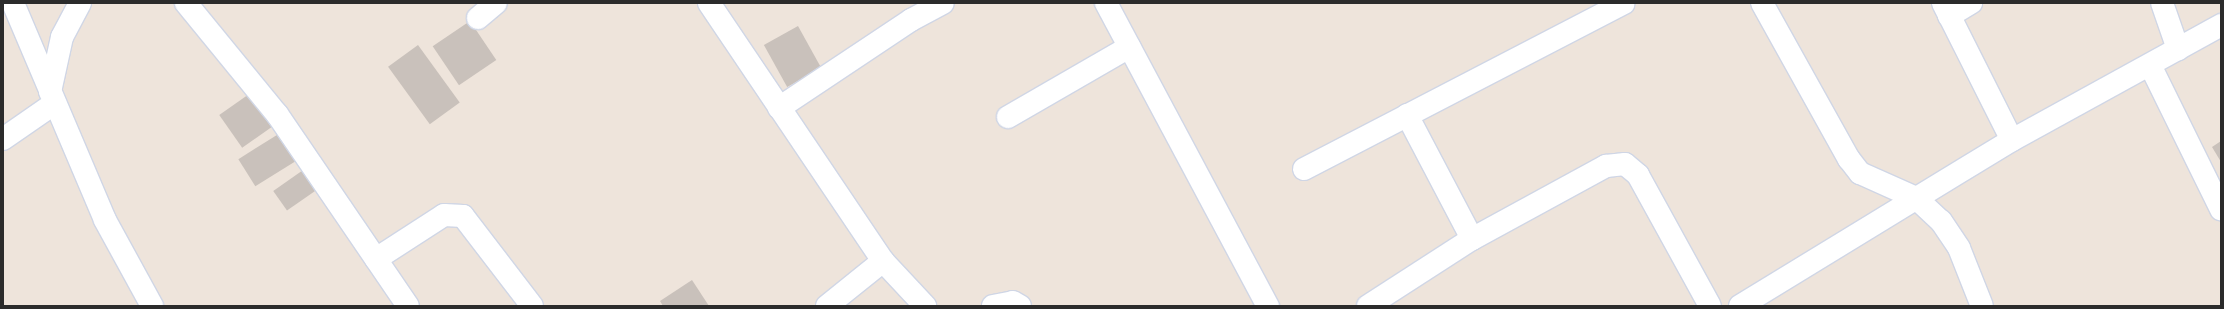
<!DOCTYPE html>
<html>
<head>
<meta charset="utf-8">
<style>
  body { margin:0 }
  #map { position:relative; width:2224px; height:309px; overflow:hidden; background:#eee4db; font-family:"Fira Sans",sans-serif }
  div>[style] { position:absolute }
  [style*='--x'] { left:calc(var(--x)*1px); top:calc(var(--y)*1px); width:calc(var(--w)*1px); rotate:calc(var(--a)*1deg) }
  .building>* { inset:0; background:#c9c1bb; transform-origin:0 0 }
  .roads { filter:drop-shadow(1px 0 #d0d6e5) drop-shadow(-1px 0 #d0d6e5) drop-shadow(0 1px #d0d6e5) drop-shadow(0 -1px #d0d6e5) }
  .minor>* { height:22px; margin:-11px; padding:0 11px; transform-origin:11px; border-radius:11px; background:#fff }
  span { translate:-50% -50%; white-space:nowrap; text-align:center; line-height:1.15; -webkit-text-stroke:3px #fff; paint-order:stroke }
  .frame { position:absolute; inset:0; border:4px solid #2b2b2b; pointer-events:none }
</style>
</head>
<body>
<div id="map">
  <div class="building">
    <div style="left:470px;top:21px;width:47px;height:45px;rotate:56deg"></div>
    <div style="left:798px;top:26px;width:48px;height:39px;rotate:61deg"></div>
    <div style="left:418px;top:45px;width:71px;height:37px;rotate:54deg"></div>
    <div style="left:252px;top:92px;width:40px;height:40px;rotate:55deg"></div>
    <div style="left:285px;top:130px;width:32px;height:55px;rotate:58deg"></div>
    <div style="clip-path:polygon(2221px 141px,2221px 162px,2212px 147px)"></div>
    <div style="left:306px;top:168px;width:24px;height:40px;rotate:55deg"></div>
    <div style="clip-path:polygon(692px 280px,709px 306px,663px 306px,660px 301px)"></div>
  </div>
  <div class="roads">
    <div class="minor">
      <div style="--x:13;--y:3;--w:236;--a:67"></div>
      <div style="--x:105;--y:220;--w:98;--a:61.3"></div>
      <div style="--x:186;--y:3;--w:144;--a:50.7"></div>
      <div style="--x:277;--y:114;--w:232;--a:55.7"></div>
      <div style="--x:709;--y:3;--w:311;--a:56"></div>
      <div style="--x:883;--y:261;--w:62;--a:47"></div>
      <div style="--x:1106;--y:3;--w:344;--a:61.9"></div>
      <div style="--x:1762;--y:3;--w:179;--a:60.9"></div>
      <div style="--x:1849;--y:159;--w:18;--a:52"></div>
      <div style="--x:1860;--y:173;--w:61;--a:24.1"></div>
      <div style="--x:1916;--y:198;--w:34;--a:43"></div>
      <div style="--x:1941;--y:221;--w:32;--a:56"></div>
      <div style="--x:1959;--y:248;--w:62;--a:68.4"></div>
      <div style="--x:1943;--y:3;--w:153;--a:63.3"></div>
      <div style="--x:2162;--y:3;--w:49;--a:70.8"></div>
      <div style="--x:1949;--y:16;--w:26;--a:-31"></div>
      <div style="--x:478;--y:18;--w:23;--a:-40"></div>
      <div style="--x:2150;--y:65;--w:161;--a:63.8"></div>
      <div style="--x:50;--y:92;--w:56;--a:-77.7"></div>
      <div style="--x:62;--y:37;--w:38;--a:-62"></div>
      <div style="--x:779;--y:108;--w:159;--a:-33.7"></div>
      <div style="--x:911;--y:20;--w:36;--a:-28"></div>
      <div style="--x:1407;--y:115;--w:140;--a:62.3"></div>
      <div style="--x:1008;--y:117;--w:140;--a:-30"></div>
      <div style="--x:3;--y:139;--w:63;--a:-34.7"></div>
      <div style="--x:1304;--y:169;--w:360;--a:-27.4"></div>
      <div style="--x:376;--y:259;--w:81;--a:-32.9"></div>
      <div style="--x:444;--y:215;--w:19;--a:3"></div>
      <div style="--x:463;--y:216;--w:113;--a:52.5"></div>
      <div style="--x:827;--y:306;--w:72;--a:-38.8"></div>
      <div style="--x:993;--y:306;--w:20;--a:-11"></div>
      <div style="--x:1013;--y:302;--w:8;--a:30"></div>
      <div style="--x:1368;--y:306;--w:124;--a:-32.8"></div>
      <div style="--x:1472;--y:239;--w:153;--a:-28.6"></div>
      <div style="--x:1606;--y:166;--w:19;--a:-6"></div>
      <div style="--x:1625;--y:164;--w:17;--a:40"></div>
      <div style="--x:1638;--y:175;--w:149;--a:61.2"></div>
      <div style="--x:1740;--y:306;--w:319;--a:-31.4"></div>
      <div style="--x:2012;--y:140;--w:239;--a:-28.8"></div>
    </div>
  </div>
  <div class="frame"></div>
</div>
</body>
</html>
